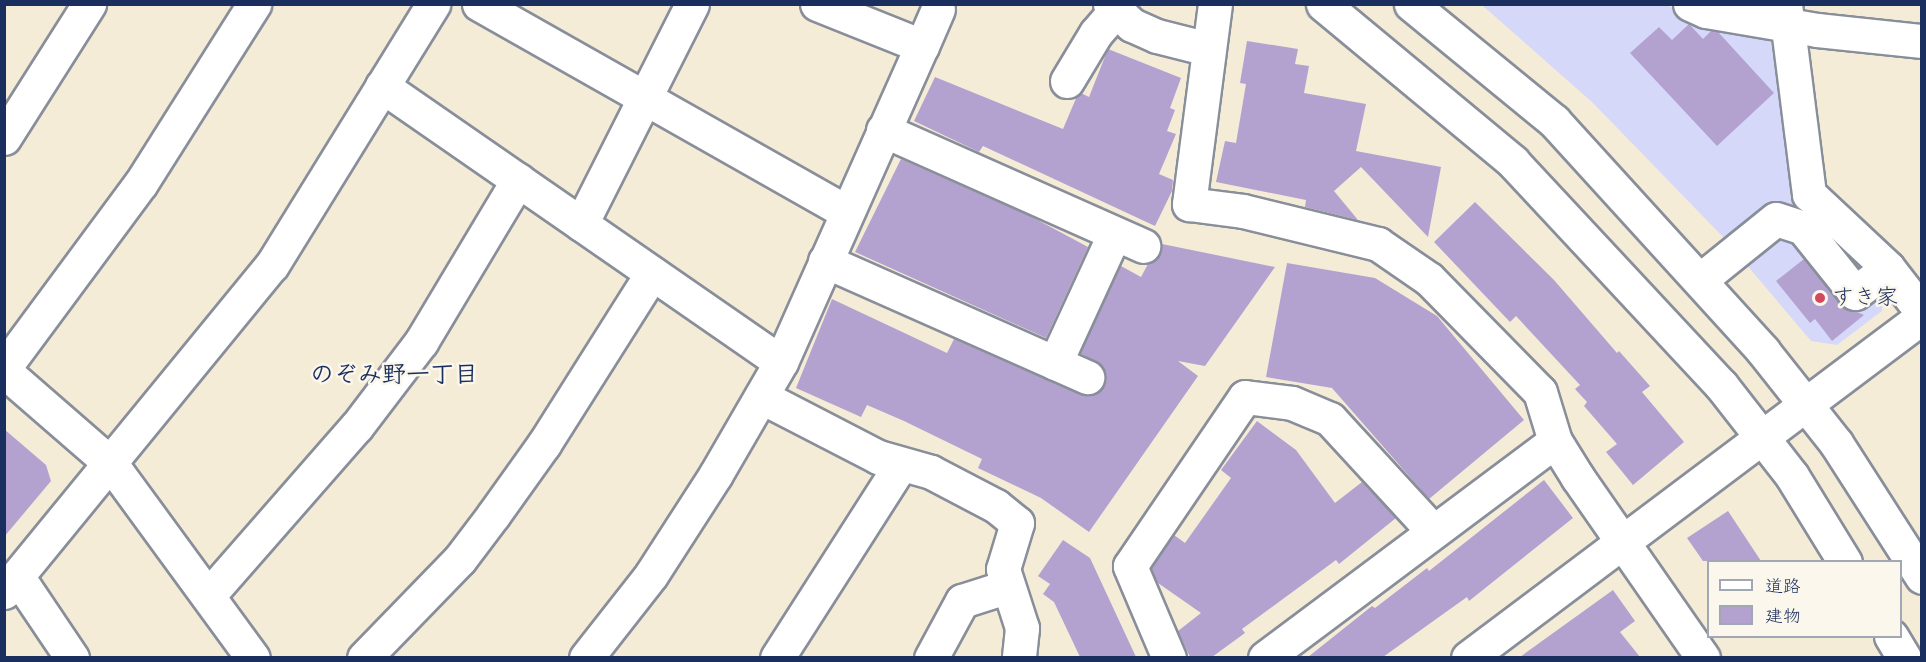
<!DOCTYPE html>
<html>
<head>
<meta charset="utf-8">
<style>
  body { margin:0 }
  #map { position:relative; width:1926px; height:662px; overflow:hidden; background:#f5ecd7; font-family:"Architects Daughter","Klee One",sans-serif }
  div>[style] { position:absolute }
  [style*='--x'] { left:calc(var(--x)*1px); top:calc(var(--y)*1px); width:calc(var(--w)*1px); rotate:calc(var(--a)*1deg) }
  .built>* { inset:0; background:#d5d8f9 }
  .building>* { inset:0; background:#b3a2d0 }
  .roads { filter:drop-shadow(2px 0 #888e9a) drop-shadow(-2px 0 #888e9a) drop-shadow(0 2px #888e9a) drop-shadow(0 -2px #888e9a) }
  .minor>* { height:33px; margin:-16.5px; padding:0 16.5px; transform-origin:16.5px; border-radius:16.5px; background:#fff }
  .dots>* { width:16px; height:16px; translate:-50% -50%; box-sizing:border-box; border:3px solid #fbf7ec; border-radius:50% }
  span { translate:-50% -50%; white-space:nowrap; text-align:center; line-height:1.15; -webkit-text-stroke:5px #fbf7ec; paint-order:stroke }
  .poi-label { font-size:22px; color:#1b2f5e }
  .left { translate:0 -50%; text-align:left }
  .neighbourhood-label { font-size:24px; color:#1b2f5e; font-weight:700 }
  .frame { position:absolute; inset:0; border:6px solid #1b2f5e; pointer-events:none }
  .legend { position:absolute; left:1707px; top:560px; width:195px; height:78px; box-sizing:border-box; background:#fbf7ec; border:2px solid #a1a7b3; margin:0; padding:8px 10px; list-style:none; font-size:18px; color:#1b2f5e }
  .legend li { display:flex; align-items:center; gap:12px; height:30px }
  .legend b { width:30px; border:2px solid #a1a7b3 }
</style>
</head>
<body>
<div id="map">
  <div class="built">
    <div style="clip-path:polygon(1482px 5px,1665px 5px,1766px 38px,1778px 50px,1791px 201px,1864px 268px,1883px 290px,1882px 311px,1837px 345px,1811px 341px,1724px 238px,1593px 103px)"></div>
  </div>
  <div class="building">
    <div style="clip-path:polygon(1689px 24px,1703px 39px,1711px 31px,1718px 32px,1774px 93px,1717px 146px,1630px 53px,1659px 27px,1672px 40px)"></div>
    <div style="clip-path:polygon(1247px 41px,1298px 49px,1295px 64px,1309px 66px,1304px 93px,1366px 104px,1356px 151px,1441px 167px,1428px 237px,1361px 167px,1334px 191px,1358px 220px,1305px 207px,1306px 200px,1216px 182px,1225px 141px,1236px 143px,1246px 84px,1240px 83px)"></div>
    <div style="clip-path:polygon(1108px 49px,1181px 78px,1170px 108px,1175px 110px,1167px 131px,1176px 134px,1159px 174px,1173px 180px,1172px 191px,1155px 226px,983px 146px,979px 152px,914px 121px,935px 77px,1063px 129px,1077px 96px,1081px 93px,1089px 97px)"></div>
    <div style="clip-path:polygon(901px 159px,1032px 217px,1088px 247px,1046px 338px,855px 252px)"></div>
    <div style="clip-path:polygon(1475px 202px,1554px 280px,1617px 353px,1619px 351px,1650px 386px,1642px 392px,1684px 442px,1633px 485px,1606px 452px,1617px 444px,1584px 406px,1587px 402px,1575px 389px,1580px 385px,1516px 316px,1510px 322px,1434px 242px)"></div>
    <div style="clip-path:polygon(1162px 244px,1275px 267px,1205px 366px,1178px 361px,1198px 376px,1089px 532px,1041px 498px,978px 468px,982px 459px,904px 421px,867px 405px,861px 417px,796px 388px,832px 299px,947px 353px,954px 339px,1079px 394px,1098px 392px,1104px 384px,1102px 366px,1080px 353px,1121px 266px,1141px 277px,1148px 264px,1160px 254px)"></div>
    <div style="clip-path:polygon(1804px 259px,1841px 305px,1864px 315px,1832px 341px,1815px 319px,1810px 323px,1776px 281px)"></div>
    <div style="clip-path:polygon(1287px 263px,1375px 278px,1437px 316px,1524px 420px,1429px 499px,1332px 388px,1266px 377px)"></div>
    <div style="clip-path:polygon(1257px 421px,1296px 450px,1335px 503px,1362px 482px,1396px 518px,1339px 564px,1336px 560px,1242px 629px,1245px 633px,1212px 657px,1190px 657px,1178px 631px,1201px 613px,1158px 583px,1151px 568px,1174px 535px,1185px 543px,1231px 478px,1221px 470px)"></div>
    <div style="clip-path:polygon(4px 429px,46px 465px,51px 481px,4px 537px)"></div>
    <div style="clip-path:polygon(1544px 480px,1573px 518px,1469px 601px,1467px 597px,1383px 657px,1308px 657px,1372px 606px,1375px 608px,1427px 568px,1429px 571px)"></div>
    <div style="clip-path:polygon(1728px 511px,1761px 561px,1703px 561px,1687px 538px)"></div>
    <div style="clip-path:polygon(1063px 540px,1090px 558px,1136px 657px,1080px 657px,1054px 602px,1043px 594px,1050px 584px,1038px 576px)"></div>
    <div style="clip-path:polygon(1613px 590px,1635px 621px,1620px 632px,1640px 657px,1520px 657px)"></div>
  </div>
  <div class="roads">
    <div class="minor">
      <div style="--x:479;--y:4;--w:422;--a:29.5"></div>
      <div style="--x:1110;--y:4;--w:30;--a:44"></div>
      <div style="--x:1132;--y:25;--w:27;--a:24"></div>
      <div style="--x:1157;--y:36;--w:53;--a:14.3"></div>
      <div style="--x:1215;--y:4;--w:202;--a:97.4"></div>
      <div style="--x:1189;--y:204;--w:54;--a:7.4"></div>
      <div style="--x:1243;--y:211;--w:139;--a:13.7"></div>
      <div style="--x:1378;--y:244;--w:62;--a:34.5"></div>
      <div style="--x:1429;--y:279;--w:158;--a:45.5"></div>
      <div style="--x:1540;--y:392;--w:51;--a:73"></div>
      <div style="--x:1555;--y:441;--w:44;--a:58.1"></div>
      <div style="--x:1578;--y:478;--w:219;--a:55.2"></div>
      <div style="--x:1323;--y:4;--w:247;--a:39.7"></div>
      <div style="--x:1513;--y:162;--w:305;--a:47"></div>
      <div style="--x:1721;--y:385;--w:115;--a:52"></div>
      <div style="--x:1792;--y:476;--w:101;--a:58.4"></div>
      <div style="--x:1411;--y:4;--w:185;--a:39.3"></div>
      <div style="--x:1554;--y:121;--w:311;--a:47.7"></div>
      <div style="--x:1763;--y:351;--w:117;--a:51.6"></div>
      <div style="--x:1836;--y:443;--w:159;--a:57.3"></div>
      <div style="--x:1690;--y:4;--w:17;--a:24"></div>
      <div style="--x:1706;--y:11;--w:113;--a:9.7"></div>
      <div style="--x:1817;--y:30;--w:106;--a:6"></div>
      <div style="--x:1785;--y:4;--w:192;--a:82.8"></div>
      <div style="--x:1809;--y:194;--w:108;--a:43.1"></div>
      <div style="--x:1888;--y:268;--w:56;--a:52.3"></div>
      <div style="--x:922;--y:46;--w:40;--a:-66.6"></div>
      <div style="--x:1067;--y:81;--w:56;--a:-58.9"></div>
      <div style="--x:1096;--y:33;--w:29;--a:-49"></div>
      <div style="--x:382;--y:86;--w:485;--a:34.7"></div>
      <div style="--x:883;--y:130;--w:285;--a:24"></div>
      <div style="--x:4;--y:138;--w:159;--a:-57.6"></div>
      <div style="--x:581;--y:224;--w:246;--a:-63.2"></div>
      <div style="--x:825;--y:261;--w:287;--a:23.9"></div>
      <div style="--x:1700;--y:280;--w:97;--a:-38.8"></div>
      <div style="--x:1776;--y:219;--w:28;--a:18"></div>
      <div style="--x:1803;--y:228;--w:83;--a:51.3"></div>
      <div style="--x:1855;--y:293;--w:41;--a:-37.1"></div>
      <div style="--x:1055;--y:363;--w:141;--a:-65.3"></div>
      <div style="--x:4;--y:368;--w:230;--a:-53.5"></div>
      <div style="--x:141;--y:183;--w:212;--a:-57.7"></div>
      <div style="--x:4;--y:371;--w:142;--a:41"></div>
      <div style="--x:111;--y:464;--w:240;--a:53.8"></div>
      <div style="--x:762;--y:397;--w:131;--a:27.3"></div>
      <div style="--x:878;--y:457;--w:55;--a:15.8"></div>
      <div style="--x:931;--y:472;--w:73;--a:27.6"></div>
      <div style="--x:996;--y:506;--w:27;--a:39"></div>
      <div style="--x:1017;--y:523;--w:48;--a:106.9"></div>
      <div style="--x:1003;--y:569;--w:62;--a:72.1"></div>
      <div style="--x:1022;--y:628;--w:30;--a:96"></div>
      <div style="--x:17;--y:576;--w:99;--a:56.1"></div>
      <div style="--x:4;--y:592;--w:423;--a:-50.7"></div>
      <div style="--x:272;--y:265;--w:307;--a:-58.3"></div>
      <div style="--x:208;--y:596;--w:226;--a:-48.8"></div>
      <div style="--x:357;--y:426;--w:106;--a:-52.7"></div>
      <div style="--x:421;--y:342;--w:189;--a:-59.1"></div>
      <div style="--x:1891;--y:636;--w:26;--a:59"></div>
      <div style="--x:364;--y:658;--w:138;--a:-45.9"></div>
      <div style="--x:460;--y:559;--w:56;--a:-52.9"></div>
      <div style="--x:494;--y:514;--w:86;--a:-54.5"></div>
      <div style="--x:544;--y:444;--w:202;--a:-57.7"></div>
      <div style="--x:586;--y:658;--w:105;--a:-51.9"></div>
      <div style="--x:651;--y:575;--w:120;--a:-57.2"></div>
      <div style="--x:716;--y:474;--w:129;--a:-59.9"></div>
      <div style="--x:781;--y:362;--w:346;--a:-66"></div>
      <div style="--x:922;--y:46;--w:113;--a:-158.2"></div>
      <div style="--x:777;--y:658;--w:228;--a:-57.4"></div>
      <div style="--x:931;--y:658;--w:65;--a:-61.5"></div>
      <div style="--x:962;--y:601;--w:46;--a:-17.7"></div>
      <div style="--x:1169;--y:658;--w:100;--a:-113"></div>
      <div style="--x:1130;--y:566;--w:204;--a:-55.8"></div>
      <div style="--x:1245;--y:397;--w:47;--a:7.3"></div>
      <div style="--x:1292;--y:403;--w:41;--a:22.8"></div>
      <div style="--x:1330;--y:419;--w:152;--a:47.4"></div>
      <div style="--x:1265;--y:658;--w:362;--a:-36.8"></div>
      <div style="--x:1468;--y:658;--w:568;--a:-36.91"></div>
    </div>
  </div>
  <div class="dots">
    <div style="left:1820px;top:298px;background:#d1495b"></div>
  </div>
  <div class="poi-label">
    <span class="left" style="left:1832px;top:298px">すき家</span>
  </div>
  <div class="neighbourhood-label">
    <span style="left:394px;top:376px">のぞみ野一丁目</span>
  </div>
  <div class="frame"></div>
  <ul class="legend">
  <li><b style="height:8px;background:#fff"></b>道路</li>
  <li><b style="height:16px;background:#b3a2d0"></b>建物</li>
  </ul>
</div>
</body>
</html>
